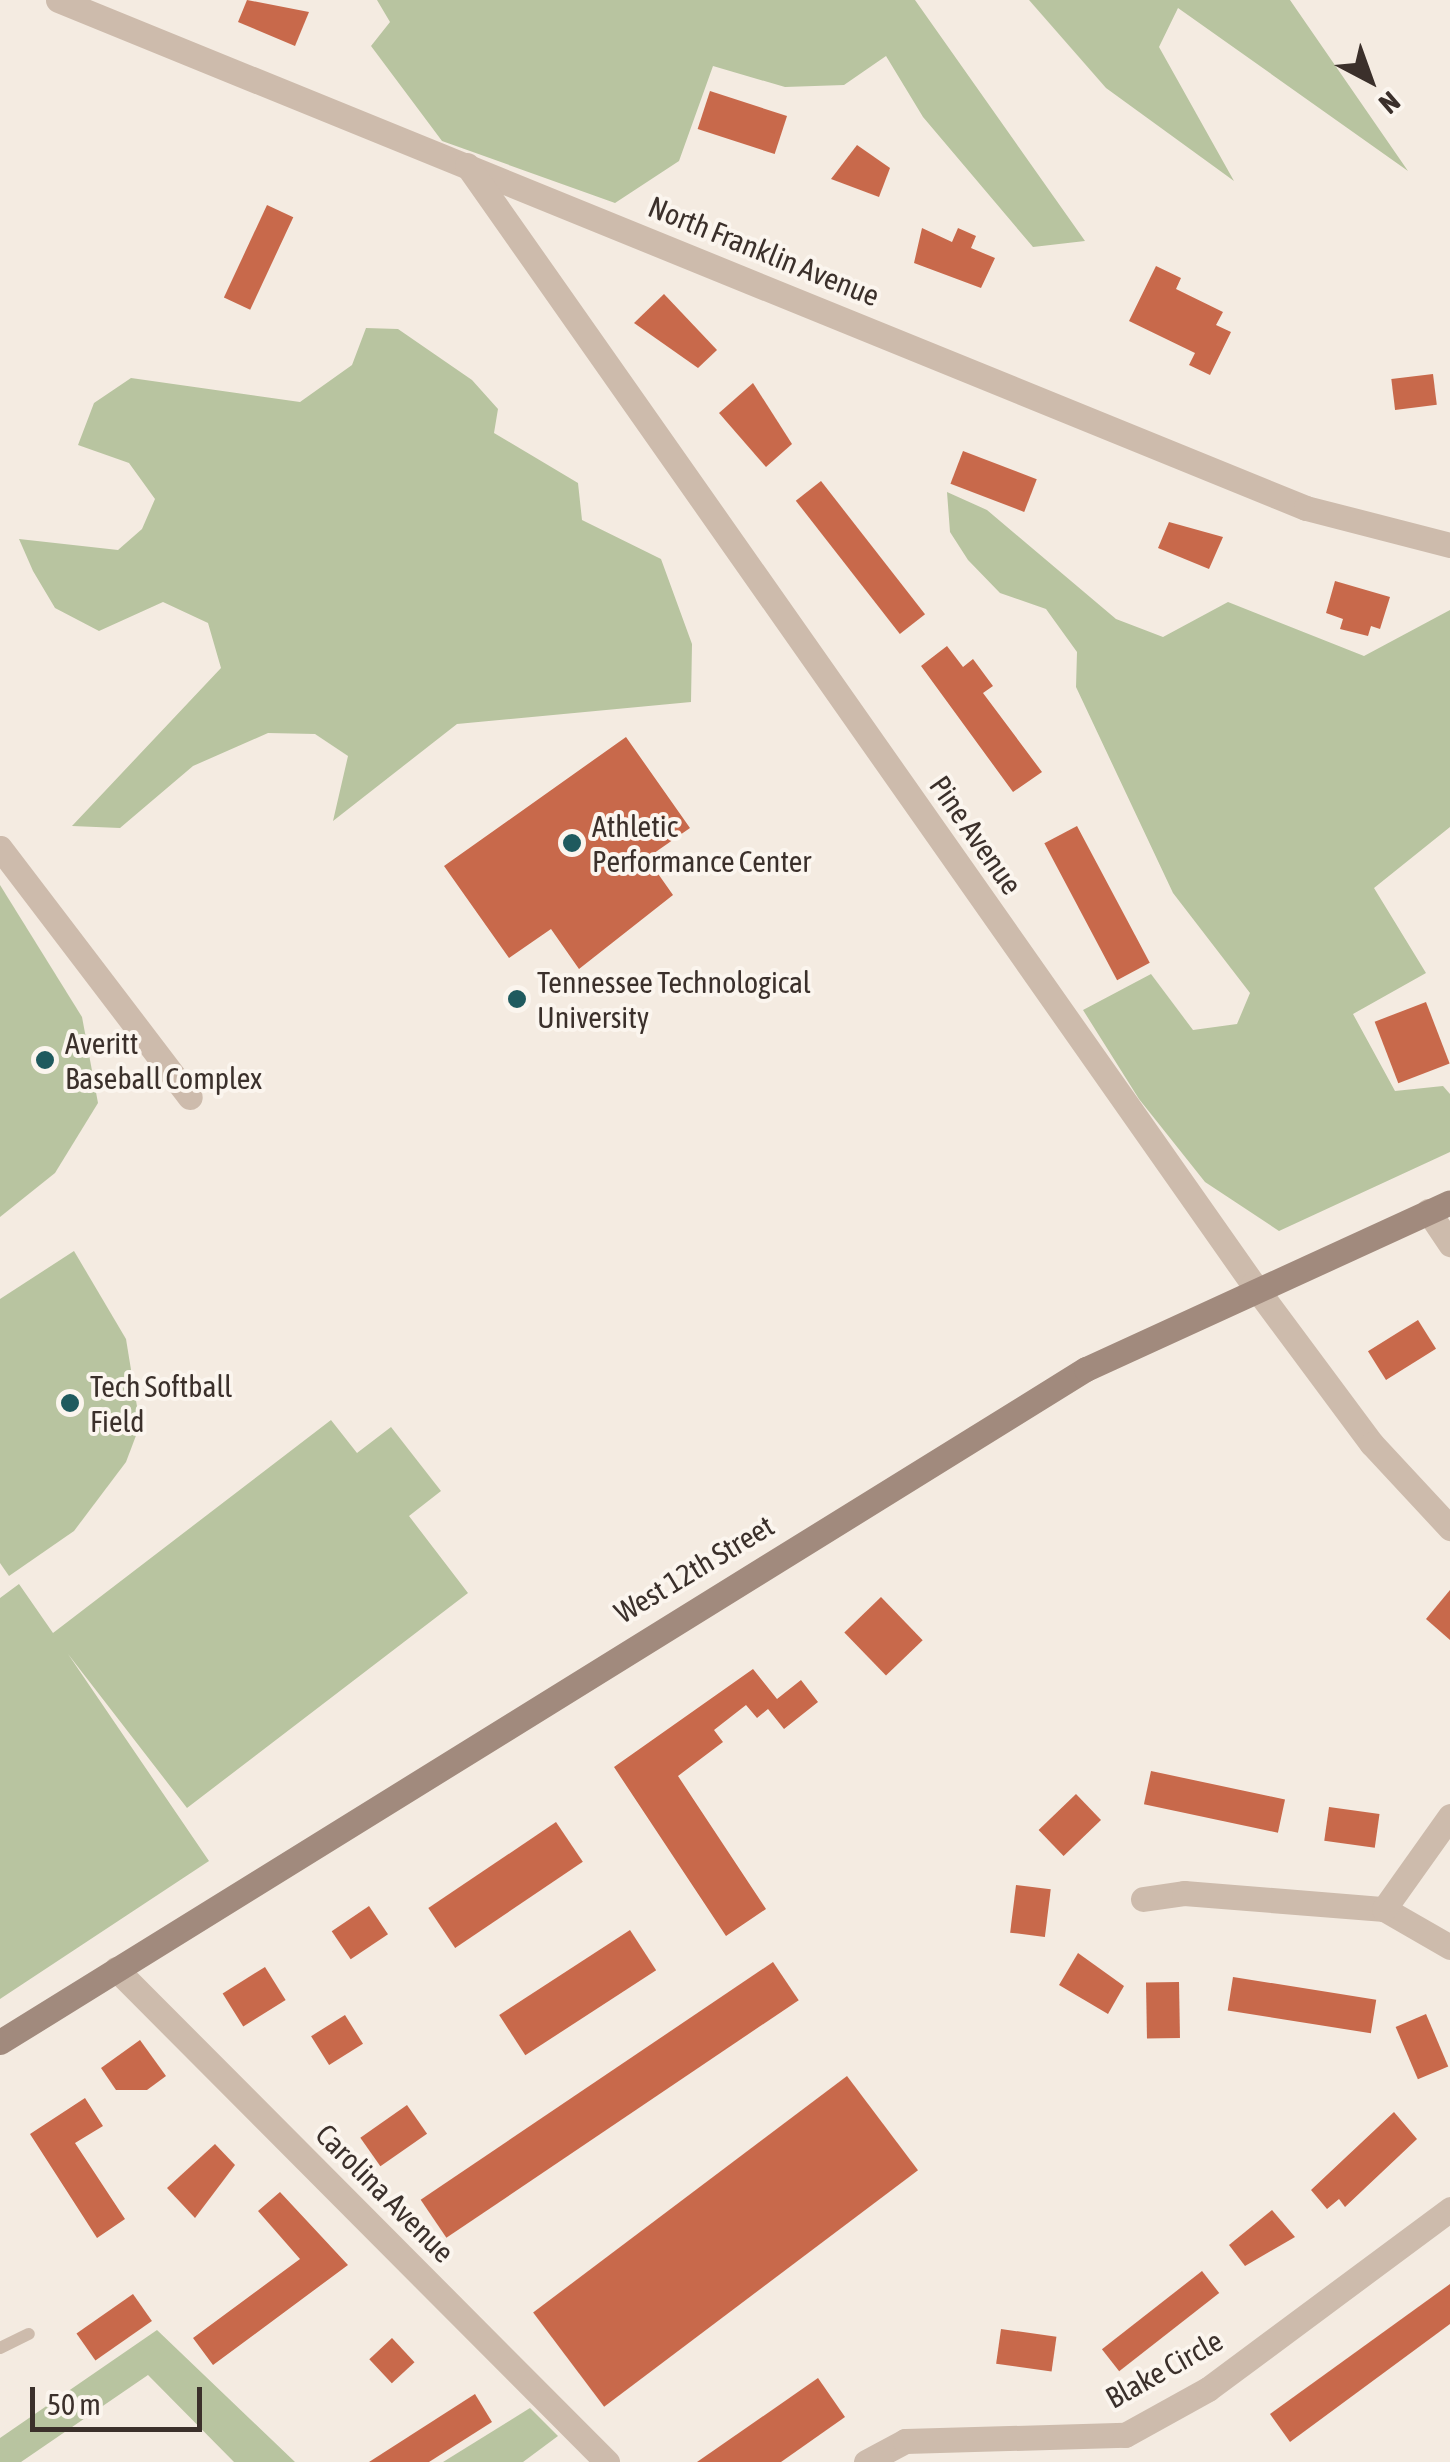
<!DOCTYPE html>
<html>
<head>
<meta charset="utf-8">
<style>
  body { margin:0 }
  #map { position:relative; width:1450px; height:2462px; overflow:hidden; background:#f4ebe1; font-family:"Asap Condensed",sans-serif }
  div>[style] { position:absolute }
  [style*='--x'] { left:calc(var(--x)*1px); top:calc(var(--y)*1px); width:calc(var(--w)*1px); rotate:calc(var(--a)*1deg) }
  .green>* { inset:0; background:#b8c4a0 }
  .building>* { inset:0; background:#c8694b; transform-origin:0 0 }
  .service>* { height:12px; margin:-6px; padding:0 6px; transform-origin:6px; border-radius:6px; background:#cdbbac }
  .minor>* { height:25px; margin:-12.5px; padding:0 12.5px; transform-origin:12.5px; border-radius:12.5px; background:#cdbbac }
  .secondary>* { height:25px; margin:-12.5px; padding:0 12.5px; transform-origin:12.5px; border-radius:12.5px; background:#a18a7d }
  .dots>* { width:28px; height:28px; translate:-50% -50%; box-sizing:border-box; border:5px solid #fbf5ee; border-radius:50% }
  span { translate:-50% -50%; white-space:nowrap; text-align:center; line-height:1.15; -webkit-text-stroke:8px #fbf5ee; paint-order:stroke }
  .street-label { font-size:30px; color:#3b302b }
  .poi-label { font-size:30px; color:#3b302b }
  .left { translate:0 -50%; text-align:left }
  .north { position:absolute; left:1320px; top:30px; width:100px; height:100px; -webkit-text-stroke:8px #fbf5ee; paint-order:stroke; rotate:139deg; font-size:28px; font-weight:700; line-height:40px; text-align:center; color:#3b302b }
  .north::after { content:''; display:block; margin:auto; width:35px; height:45px; background:#3b302b; clip-path:polygon(50% 0,100% 100%,50% 72%,0 100%) }
  .scale { position:absolute; left:30px; top:2387px; width:172px; height:45px; box-sizing:border-box; border:5px solid #3b302b; border-top:0; padding-left:12px; font-size:30px; line-height:35px; white-space:nowrap; color:#3b302b; -webkit-text-stroke:8px #fbf5ee; paint-order:stroke }
</style>
</head>
<body>
<div id="map">
  <div class="green">
    <div style="clip-path:polygon(377px 0,915px 0,1085px 241px,1033px 247px,923px 117px,886px 56px,844px 85px,785px 87px,713px 66px,679px 161px,615px 203px,442px 141px,371px 46px,390px 22px)"></div>
    <div style="clip-path:polygon(1029px 0,1290px 0,1408px 171px,1178px 8px,1159px 47px,1234px 181px,1106px 88px)"></div>
    <div style="clip-path:polygon(366px 328px,398px 329px,472px 380px,498px 409px,494px 433px,578px 483px,582px 520px,661px 559px,692px 644px,691px 702px,457px 724px,333px 821px,348px 756px,315px 734px,268px 733px,193px 766px,120px 828px,72px 826px,221px 668px,208px 623px,163px 602px,99px 631px,55px 608px,33px 571px,19px 539px,118px 550px,142px 529px,155px 499px,129px 463px,78px 445px,94px 403px,131px 378px,300px 402px,352px 365px)"></div>
    <div style="clip-path:polygon(947px 492px,987px 510px,1116px 619px,1163px 637px,1228px 602px,1364px 656px,1450px 610px,1450px 827px,1374px 888px,1426px 973px,1353px 1014px,1395px 1091px,1443px 1086px,1450px 1094px,1450px 1152px,1279px 1231px,1205px 1182px,1139px 1099px,1083px 1010px,1151px 974px,1193px 1030px,1237px 1024px,1250px 993px,1173px 893px,1076px 687px,1077px 652px,1046px 609px,1000px 593px,968px 560px,950px 532px)"></div>
    <div style="clip-path:polygon(0 885px,82px 1017px,98px 1103px,55px 1173px,0 1217px)"></div>
    <div style="clip-path:polygon(74px 1251px,126px 1339px,140px 1425px,126px 1462px,74px 1531px,9px 1576px,0 1563px,0 1299px)"></div>
    <div style="clip-path:polygon(331px 1420px,357px 1453px,391px 1427px,441px 1491px,409px 1516px,468px 1593px,187px 1808px,68px 1654px,209px 1861px,0 1999px,0 1598px,19px 1584px,53px 1633px)"></div>
    <div style="clip-path:polygon(157px 2330px,295px 2462px,234px 2462px,148px 2375px,21px 2462px,0 2462px,0 2438px)"></div>
    <div style="clip-path:polygon(530px 2408px,558px 2436px,523px 2462px,443px 2462px)"></div>
  </div>
  <div class="building">
    <div style="clip-path:polygon(247px 0,309px 12px,295px 46px,238px 22px)"></div>
    <div style="left:710px;top:91px;width:81px;height:40px;rotate:18deg"></div>
    <div style="clip-path:polygon(857px 145px,890px 168px,879px 197px,831px 179px)"></div>
    <div style="left:267px;top:205px;width:29px;height:102px;rotate:25deg"></div>
    <div style="clip-path:polygon(922px 228px,952px 242px,958px 228px,976px 236px,971px 248px,995px 258px,981px 288px,914px 263px)"></div>
    <div style="clip-path:polygon(1156px 266px,1181px 278px,1176px 289px,1223px 312px,1216px 325px,1231px 332px,1210px 375px,1189px 365px,1195px 353px,1129px 321px)"></div>
    <div style="clip-path:polygon(664px 294px,717px 350px,698px 368px,634px 323px)"></div>
    <div style="left:1433px;top:374px;width:31px;height:42px;rotate:83deg"></div>
    <div style="clip-path:polygon(753px 383px,792px 444px,766px 467px,719px 413px)"></div>
    <div style="left:963px;top:451px;width:79px;height:35px;rotate:21deg"></div>
    <div style="left:821px;top:481px;width:169px;height:32px;rotate:52deg"></div>
    <div style="clip-path:polygon(1169px 522px,1223px 537px,1209px 569px,1158px 548px)"></div>
    <div style="clip-path:polygon(1335px 581px,1390px 597px,1380px 629px,1371px 626px,1368px 636px,1340px 629px,1343px 619px,1326px 613px)"></div>
    <div style="clip-path:polygon(947px 646px,963px 667px,973px 659px,993px 686px,983px 693px,1042px 772px,1013px 792px,921px 666px)"></div>
    <div style="clip-path:polygon(626px 737px,690px 828px,647px 858px,673px 895px,579px 969px,551px 929px,509px 958px,444px 866px)"></div>
    <div style="left:1077px;top:826px;width:155px;height:37px;rotate:62deg"></div>
    <div style="left:1426px;top:1002px;width:66px;height:55px;rotate:69deg"></div>
    <div style="left:1418px;top:1320px;width:34px;height:59px;rotate:58deg"></div>
    <div style="clip-path:polygon(1450px 1590px,1450px 1640px,1426px 1619px)"></div>
    <div style="left:881px;top:1597px;width:60px;height:51px;rotate:46deg"></div>
    <div style="clip-path:polygon(753px 1669px,777px 1699px,801px 1680px,818px 1702px,784px 1729px,768px 1709px,757px 1718px,746px 1705px,714px 1730px,723px 1742px,678px 1776px,766px 1909px,726px 1936px,614px 1767px)"></div>
    <div style="left:1151px;top:1771px;width:137px;height:34px;rotate:12deg"></div>
    <div style="left:1076px;top:1794px;width:36px;height:52px;rotate:46deg"></div>
    <div style="left:1329px;top:1807px;width:51px;height:34px;rotate:8deg"></div>
    <div style="left:556px;top:1822px;width:48px;height:154px;rotate:56deg"></div>
    <div style="left:1016px;top:1885px;width:35px;height:48px;rotate:7deg"></div>
    <div style="left:369px;top:1906px;width:34px;height:45px;rotate:56deg"></div>
    <div style="left:630px;top:1930px;width:48px;height:156px;rotate:57deg"></div>
    <div style="clip-path:polygon(1078px 1953px,1124px 1986px,1108px 2014px,1059px 1985px)"></div>
    <div style="left:773px;top:1962px;width:46px;height:425px;rotate:56deg"></div>
    <div style="left:265px;top:1967px;width:39px;height:50px;rotate:58deg"></div>
    <div style="left:1233px;top:1977px;width:145px;height:34px;rotate:9deg"></div>
    <div style="left:1179px;top:1982px;width:56px;height:33px;rotate:89deg"></div>
    <div style="left:1426px;top:2014px;width:57px;height:33px;rotate:67deg"></div>
    <div style="left:345px;top:2015px;width:34px;height:40px;rotate:58deg"></div>
    <div style="clip-path:polygon(140px 2040px,166px 2076px,147px 2090px,116px 2090px,101px 2068px)"></div>
    <div style="left:847px;top:2076px;width:118px;height:393px;rotate:53deg"></div>
    <div style="clip-path:polygon(85px 2098px,103px 2126px,75px 2143px,125px 2219px,97px 2238px,30px 2134px)"></div>
    <div style="left:407px;top:2105px;width:35px;height:57px;rotate:55deg"></div>
    <div style="clip-path:polygon(1394px 2112px,1417px 2139px,1345px 2207px,1339px 2199px,1327px 2209px,1311px 2190px)"></div>
    <div style="clip-path:polygon(215px 2144px,235px 2165px,195px 2218px,167px 2188px)"></div>
    <div style="clip-path:polygon(280px 2192px,348px 2265px,213px 2365px,193px 2338px,300px 2259px,258px 2211px)"></div>
    <div style="clip-path:polygon(1272px 2210px,1295px 2237px,1245px 2266px,1229px 2245px)"></div>
    <div style="left:1202px;top:2271px;width:28px;height:127px;rotate:52deg"></div>
    <div style="clip-path:polygon(1450px 2284px,1450px 2324px,1290px 2442px,1270px 2414px)"></div>
    <div style="left:133px;top:2294px;width:33px;height:69px;rotate:55deg"></div>
    <div style="left:1001px;top:2329px;width:56px;height:35px;rotate:8deg"></div>
    <div style="left:392px;top:2338px;width:33px;height:31px;rotate:47deg"></div>
    <div style="clip-path:polygon(818px 2378px,845px 2417px,781px 2462px,697px 2462px)"></div>
    <div style="clip-path:polygon(475px 2394px,492px 2422px,429px 2462px,369px 2462px)"></div>
  </div>
  <div class="service">
    <div style="--x:0;--y:2348;--w:32;--a:-26"></div>
  </div>
  <div class="minor">
    <div style="--x:58;--y:0;--w:1347;--a:22.15"></div>
    <div style="--x:1306;--y:508;--w:149;--a:14.4"></div>
    <div style="--x:467;--y:165;--w:1367;--a:54.92"></div>
    <div style="--x:1253;--y:1284;--w:199;--a:53.4"></div>
    <div style="--x:1372;--y:1444;--w:115;--a:47.1"></div>
    <div style="--x:0;--y:848;--w:313;--a:52.7"></div>
    <div style="--x:1428;--y:1211;--w:40;--a:56"></div>
    <div style="--x:1143;--y:1899;--w:41;--a:-8.3"></div>
    <div style="--x:1184;--y:1893;--w:201;--a:4.6"></div>
    <div style="--x:1384;--y:1909;--w:76;--a:29.9"></div>
    <div style="--x:1384;--y:1909;--w:114;--a:-54.6"></div>
    <div style="--x:116;--y:1969;--w:696;--a:45.12"></div>
    <div style="--x:866;--y:2462;--w:44;--a:-28.3"></div>
    <div style="--x:905;--y:2441;--w:220;--a:-1.6"></div>
    <div style="--x:1125;--y:2435;--w:95;--a:-29"></div>
    <div style="--x:1208;--y:2389;--w:302;--a:-36.6"></div>
  </div>
  <div class="secondary">
    <div style="--x:0;--y:2042;--w:1278;--a:-31.79"></div>
    <div style="--x:1086;--y:1369;--w:400;--a:-24.6"></div>
  </div>
  <div class="dots">
    <div style="left:572px;top:843px;background:#1f5a5e"></div>
    <div style="left:517px;top:999px;background:#1f5a5e"></div>
    <div style="left:45px;top:1060px;background:#1f5a5e"></div>
    <div style="left:70px;top:1403px;background:#1f5a5e"></div>
  </div>
  <div class="street-label">
    <span style="left:764px;top:251px;rotate:22deg">North Franklin Avenue</span>
    <span style="left:976px;top:835px;rotate:55deg">Pine Avenue</span>
    <span style="left:694px;top:1569px;rotate:-31deg">West 12th Street</span>
    <span style="left:385px;top:2193px;rotate:45deg">Carolina Avenue</span>
    <span style="left:1164px;top:2369px;rotate:-29deg">Blake Circle</span>
  </div>
  <div class="poi-label">
    <span class="left" style="left:592px;top:843px">Athletic<br>Performance Center</span>
    <span class="left" style="left:537px;top:999px">Tennessee Technological<br>University</span>
    <span class="left" style="left:65px;top:1060px">Averitt<br>Baseball Complex</span>
    <span class="left" style="left:90px;top:1403px">Tech Softball<br>Field</span>
  </div>
  <div class="north">N</div>
  <div class="scale">50 m</div>
</div>
</body>
</html>
